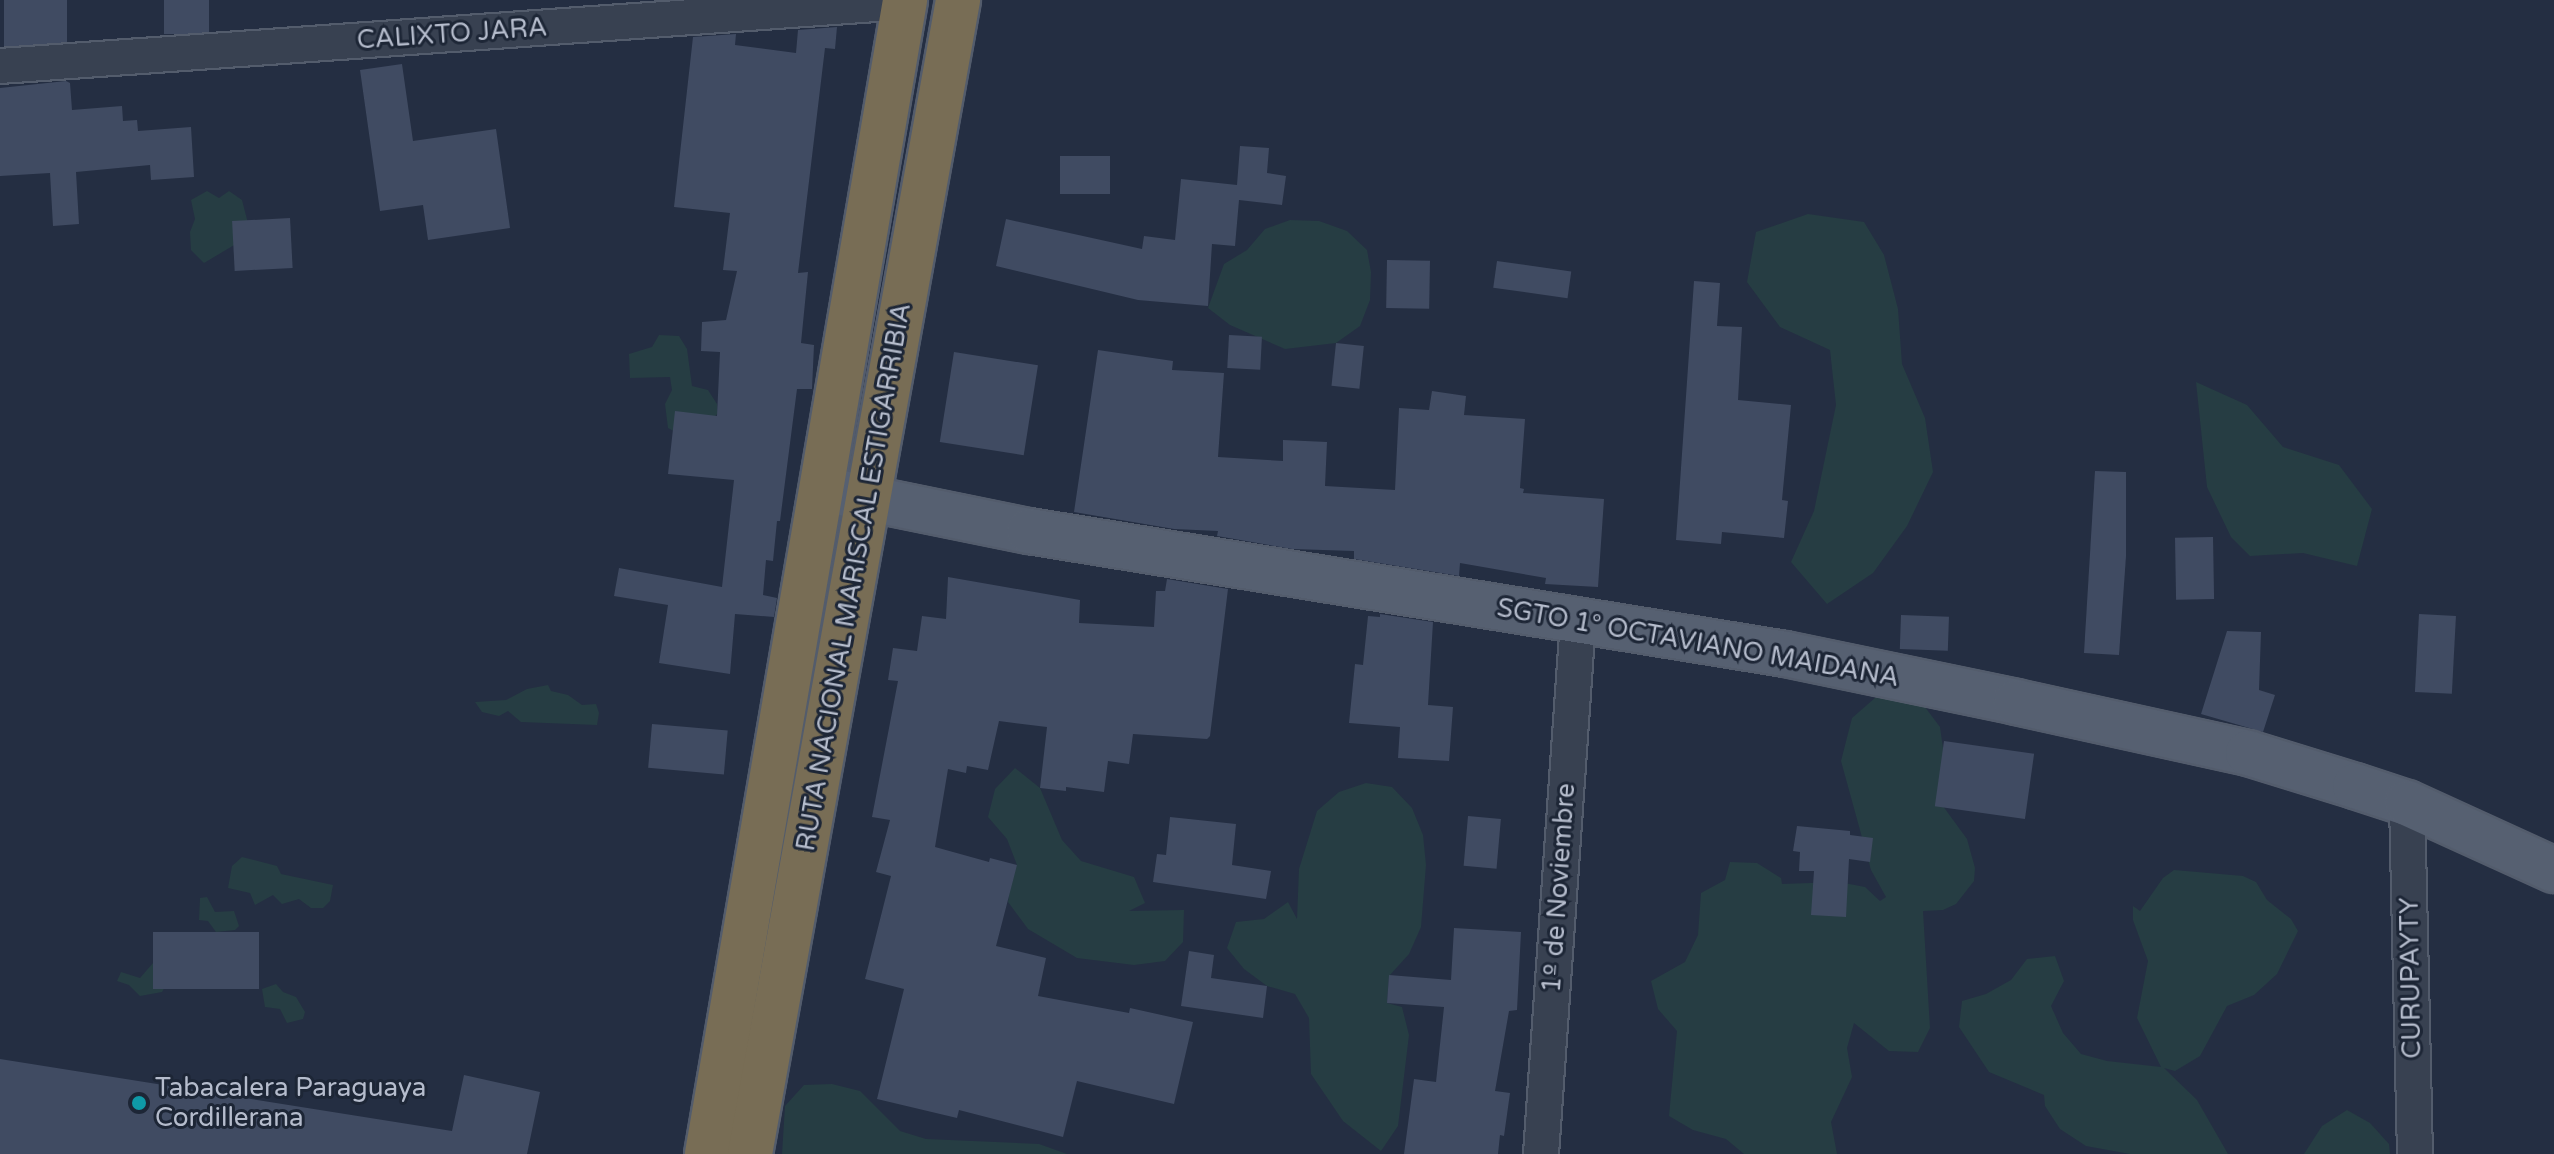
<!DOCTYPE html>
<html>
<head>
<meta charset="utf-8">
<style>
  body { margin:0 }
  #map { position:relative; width:2554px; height:1154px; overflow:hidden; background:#242e42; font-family:"Varela Round",sans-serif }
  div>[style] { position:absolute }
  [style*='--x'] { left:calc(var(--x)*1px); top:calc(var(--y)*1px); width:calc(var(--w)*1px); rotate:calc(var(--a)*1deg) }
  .green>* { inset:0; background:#263d43 }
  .building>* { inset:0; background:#404b62; transform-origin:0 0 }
  .roads { filter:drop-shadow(2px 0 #535c6c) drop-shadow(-2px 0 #535c6c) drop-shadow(0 2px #535c6c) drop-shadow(0 -2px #535c6c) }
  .minor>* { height:34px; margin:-17px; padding:0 17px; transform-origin:17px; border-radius:17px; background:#384151 }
  .major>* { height:44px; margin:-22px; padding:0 22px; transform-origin:22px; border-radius:22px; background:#566071 }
  .highway>* { height:44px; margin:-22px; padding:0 22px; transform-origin:22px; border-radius:22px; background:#786d55 }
  .dots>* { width:22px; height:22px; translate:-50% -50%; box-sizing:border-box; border:4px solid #1d2636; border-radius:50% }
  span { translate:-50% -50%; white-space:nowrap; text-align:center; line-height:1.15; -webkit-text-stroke:6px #1d2636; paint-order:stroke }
  .street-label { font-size:26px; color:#b5bccc }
  .poi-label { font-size:26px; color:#b5bccc }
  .left { translate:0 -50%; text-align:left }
</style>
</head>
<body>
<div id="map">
  <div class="green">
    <div style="clip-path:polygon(207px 191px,219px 198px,229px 191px,242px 200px,251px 235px,204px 263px,191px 250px,190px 232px,195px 219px,191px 200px)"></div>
    <div style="clip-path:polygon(1808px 214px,1864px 222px,1884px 255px,1898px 309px,1902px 364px,1925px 418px,1933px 472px,1907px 526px,1873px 573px,1827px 604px,1791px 562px,1814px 511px,1836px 405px,1830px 350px,1780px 327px,1747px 282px,1756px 232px)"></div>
    <div style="clip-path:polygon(1290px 220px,1319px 221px,1347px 231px,1367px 250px,1371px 272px,1370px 300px,1360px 326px,1336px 343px,1285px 349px,1230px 325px,1208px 308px,1224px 264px,1247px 250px,1265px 229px)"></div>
    <div style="clip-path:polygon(659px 335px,679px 336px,687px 349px,692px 386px,708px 390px,717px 404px,718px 413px,708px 424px,683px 436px,668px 428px,665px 404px,672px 390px,670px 377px,630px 378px,629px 354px,652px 347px)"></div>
    <div style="clip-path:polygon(2196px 382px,2247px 405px,2283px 447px,2339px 465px,2372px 509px,2357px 566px,2303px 553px,2250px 556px,2231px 537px,2207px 487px)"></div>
    <div style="clip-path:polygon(548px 685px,551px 691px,568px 695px,582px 705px,596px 704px,599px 713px,597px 725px,521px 722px,508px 711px,499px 716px,482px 712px,475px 702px,506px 700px,527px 689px)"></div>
    <div style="clip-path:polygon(1883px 691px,1922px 703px,1940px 727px,1944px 755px,1940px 802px,1967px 839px,1975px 868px,1974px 881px,1956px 904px,1943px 910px,1923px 911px,1930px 1028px,1918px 1052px,1889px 1051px,1854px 1023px,1847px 1048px,1852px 1077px,1831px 1122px,1837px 1154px,1744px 1154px,1726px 1139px,1693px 1130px,1669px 1116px,1677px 1031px,1658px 1009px,1651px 981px,1685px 962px,1698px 935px,1701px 893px,1725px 880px,1730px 862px,1757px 863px,1781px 878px,1782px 884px,1839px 882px,1865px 887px,1880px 901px,1886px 897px,1871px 870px,1841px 761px,1852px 718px)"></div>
    <div style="clip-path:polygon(1015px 768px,1040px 788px,1062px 840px,1081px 861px,1134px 877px,1145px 903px,1129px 911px,1184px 910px,1183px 942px,1165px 961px,1134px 965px,1077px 958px,1028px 929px,1008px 902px,1012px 873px,1017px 865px,1007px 839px,988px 817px,995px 789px)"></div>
    <div style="clip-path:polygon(1366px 783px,1392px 787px,1412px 808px,1423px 835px,1426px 865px,1421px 927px,1409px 954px,1389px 976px,1387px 1003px,1402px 1007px,1409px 1035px,1398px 1126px,1381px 1151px,1343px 1121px,1311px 1074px,1309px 1018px,1295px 994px,1267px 986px,1244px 969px,1227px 948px,1236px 922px,1264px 919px,1288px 902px,1297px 919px,1299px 869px,1317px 811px,1339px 792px)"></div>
    <div style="clip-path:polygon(242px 857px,277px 866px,281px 874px,333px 885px,330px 901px,323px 908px,311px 908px,299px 899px,282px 904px,273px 895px,255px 905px,250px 893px,228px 888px,232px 866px)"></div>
    <div style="clip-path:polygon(2174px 870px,2243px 876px,2256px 882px,2267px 900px,2291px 919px,2298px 931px,2277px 974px,2254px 995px,2227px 1006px,2200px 1056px,2175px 1071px,2164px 1068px,2197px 1100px,2228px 1154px,2130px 1154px,2086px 1146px,2060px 1129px,2045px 1106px,2044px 1095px,1989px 1072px,1959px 1027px,1962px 1001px,1986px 994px,2011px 980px,2027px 959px,2055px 956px,2064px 981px,2051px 1006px,2063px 1033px,2081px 1054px,2107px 1061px,2161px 1067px,2137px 1018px,2148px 961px,2133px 920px,2133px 906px,2140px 911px,2163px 878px)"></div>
    <div style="clip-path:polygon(207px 897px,215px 912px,234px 911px,239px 926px,235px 930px,216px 932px,208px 921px,199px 920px,200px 898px)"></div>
    <div style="clip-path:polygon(153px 963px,166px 985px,162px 992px,140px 996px,129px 985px,117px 981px,121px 972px,140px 978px)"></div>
    <div style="clip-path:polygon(276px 984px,283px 992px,296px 997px,305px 1012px,303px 1019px,287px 1023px,280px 1009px,265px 1007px,262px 989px)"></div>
    <div style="clip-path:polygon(832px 1084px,860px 1091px,900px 1131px,926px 1139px,1039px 1144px,1067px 1154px,782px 1154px,785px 1106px,804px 1085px)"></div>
    <div style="clip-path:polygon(2347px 1110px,2370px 1123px,2389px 1144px,2390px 1154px,2304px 1154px,2322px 1126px)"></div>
  </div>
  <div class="building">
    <div style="left:4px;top:0;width:63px;height:46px"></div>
    <div style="left:164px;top:0;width:45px;height:34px"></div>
    <div style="clip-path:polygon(837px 27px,835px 49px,825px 48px,798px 273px,808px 272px,801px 343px,814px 345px,812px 389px,797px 389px,780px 521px,777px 521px,773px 561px,766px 560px,763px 595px,777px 598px,774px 617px,735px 614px,730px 674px,659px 663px,668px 605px,614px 596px,619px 568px,722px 587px,734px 480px,668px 474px,675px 411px,717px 416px,720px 352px,701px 351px,702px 322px,726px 320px,737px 271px,723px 270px,730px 213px,674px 207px,693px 37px,736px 34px,735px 45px,796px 53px,798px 30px)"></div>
    <div style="clip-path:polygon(402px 64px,413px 141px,496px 129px,510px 228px,428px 240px,423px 205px,380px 211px,360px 70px)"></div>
    <div style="clip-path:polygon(66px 81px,70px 83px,72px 110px,122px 106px,123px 121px,137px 120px,138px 131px,191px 127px,194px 177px,151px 180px,150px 165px,76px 172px,79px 224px,53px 226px,50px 173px,0 176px,0 88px)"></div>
    <div style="clip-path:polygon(1240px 146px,1269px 148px,1267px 173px,1286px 176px,1282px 205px,1239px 200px,1235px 246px,1212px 244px,1208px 306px,1138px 300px,996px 266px,1006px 219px,1142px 249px,1144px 236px,1175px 240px,1181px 179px,1237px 185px)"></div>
    <div style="left:1110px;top:156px;width:38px;height:50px;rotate:90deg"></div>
    <div style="left:290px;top:218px;width:50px;height:58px;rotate:87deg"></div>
    <div style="left:1387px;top:260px;width:43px;height:48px;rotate:1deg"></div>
    <div style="left:1497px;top:261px;width:75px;height:27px;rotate:8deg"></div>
    <div style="clip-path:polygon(1694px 281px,1720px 283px,1717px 326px,1742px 327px,1738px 400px,1791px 405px,1782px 500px,1788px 501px,1784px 538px,1722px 532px,1721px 544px,1676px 540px)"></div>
    <div style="left:1229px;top:335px;width:33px;height:33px;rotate:3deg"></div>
    <div style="left:1336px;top:343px;width:28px;height:43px;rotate:6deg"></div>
    <div style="clip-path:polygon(1098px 350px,1173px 361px,1172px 370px,1224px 373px,1218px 457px,1283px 461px,1283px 440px,1327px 442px,1325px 486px,1395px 490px,1399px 408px,1429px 410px,1432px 391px,1466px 396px,1464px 415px,1525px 419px,1520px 488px,1524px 489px,1523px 493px,1604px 499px,1598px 587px,1545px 584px,1546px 578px,1460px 563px,1459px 576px,1354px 559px,1354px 551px,1292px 549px,1217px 536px,1218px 531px,1174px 529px,1074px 512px)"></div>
    <div style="left:954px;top:352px;width:85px;height:91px;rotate:9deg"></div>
    <div style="clip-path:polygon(2095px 471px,2126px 472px,2126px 556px,2119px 655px,2084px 653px)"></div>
    <div style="left:2213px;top:537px;width:62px;height:38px;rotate:89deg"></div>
    <div style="clip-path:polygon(948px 577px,1080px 600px,1079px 623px,1154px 627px,1156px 591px,1165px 591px,1167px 579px,1228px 589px,1210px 736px,1207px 739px,1133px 734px,1129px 764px,1108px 761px,1104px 792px,1066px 787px,1066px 791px,1040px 788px,1047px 727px,999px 721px,988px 770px,967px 766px,966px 773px,948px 769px,935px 847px,989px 862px,990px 858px,1017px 865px,996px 946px,1046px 958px,1038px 996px,1129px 1013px,1130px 1008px,1193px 1022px,1174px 1104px,1077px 1081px,1063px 1137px,959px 1110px,957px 1118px,877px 1099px,904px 989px,865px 979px,891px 876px,876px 872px,890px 820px,872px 817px,898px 681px,888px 680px,893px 648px,917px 651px,922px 616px,946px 619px)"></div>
    <div style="clip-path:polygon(1380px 614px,1433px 622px,1428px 705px,1453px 707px,1449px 761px,1398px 758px,1400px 727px,1349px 723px,1355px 664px,1363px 665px,1368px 616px,1380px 617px)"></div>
    <div style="left:2419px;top:614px;width:37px;height:78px;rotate:3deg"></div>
    <div style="left:1901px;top:615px;width:48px;height:34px;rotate:2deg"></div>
    <div style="clip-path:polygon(2227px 631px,2261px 632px,2259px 690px,2275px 695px,2263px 732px,2201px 714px)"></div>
    <div style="left:652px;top:724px;width:76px;height:44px;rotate:5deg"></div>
    <div style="left:1944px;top:741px;width:91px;height:66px;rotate:8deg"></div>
    <div style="left:1468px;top:816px;width:33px;height:50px;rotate:5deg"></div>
    <div style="clip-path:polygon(1170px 817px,1236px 824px,1232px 865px,1271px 871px,1266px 899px,1153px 882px,1157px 854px,1166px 855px)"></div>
    <div style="clip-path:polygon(1797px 826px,1850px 831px,1850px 835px,1873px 838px,1870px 862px,1849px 859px,1846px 917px,1811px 915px,1814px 871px,1799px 871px,1800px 852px,1793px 851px)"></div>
    <div style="clip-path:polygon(1454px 928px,1521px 932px,1517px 1010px,1509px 1011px,1495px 1091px,1510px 1093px,1504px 1136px,1500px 1135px,1498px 1154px,1404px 1154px,1414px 1079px,1436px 1082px,1444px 1007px,1387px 1003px,1389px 975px,1451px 980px)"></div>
    <div style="left:153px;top:932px;width:106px;height:57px"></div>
    <div style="clip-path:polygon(1189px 951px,1214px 955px,1211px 978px,1267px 986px,1263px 1018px,1181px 1006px)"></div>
    <div style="clip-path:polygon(0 1059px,452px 1131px,464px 1075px,540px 1092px,527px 1154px,0 1154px)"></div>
  </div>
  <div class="roads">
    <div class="minor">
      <div style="--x:0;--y:66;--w:907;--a:-4.05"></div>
      <div style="--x:2407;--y:803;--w:351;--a:88.7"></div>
      <div style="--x:1541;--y:1154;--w:534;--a:-86.03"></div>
    </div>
    <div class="major">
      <div style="--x:822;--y:489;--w:211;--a:11.5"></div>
      <div style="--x:1029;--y:531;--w:766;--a:9.24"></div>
      <div style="--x:1785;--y:654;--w:236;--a:11.7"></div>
      <div style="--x:2016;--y:702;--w:238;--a:12.4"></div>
      <div style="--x:2248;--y:753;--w:112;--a:17.1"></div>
      <div style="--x:2355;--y:786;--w:55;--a:18.1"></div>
      <div style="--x:2407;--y:803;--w:162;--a:24.5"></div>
    </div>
    <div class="highway">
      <div style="--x:707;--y:1154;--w:1171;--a:-80.26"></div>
      <div style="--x:750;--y:1154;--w:1173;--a:-79.78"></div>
    </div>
  </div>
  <div class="dots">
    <div style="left:139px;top:1103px;background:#0f9aa8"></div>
  </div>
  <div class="street-label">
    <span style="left:452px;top:34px;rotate:-4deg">CALIXTO JARA</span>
    <span style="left:854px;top:577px;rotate:-80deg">RUTA NACIONAL MARISCAL ESTIGARRIBIA</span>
    <span style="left:1698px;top:643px;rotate:10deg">SGTO 1° OCTAVIANO MAIDANA</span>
    <span style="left:1559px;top:888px;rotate:-86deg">1º de Noviembre</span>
    <span style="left:2411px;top:978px;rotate:-91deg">CURUPAYTY</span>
  </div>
  <div class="poi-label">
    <span class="left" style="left:155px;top:1103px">Tabacalera Paraguaya<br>Cordillerana</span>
  </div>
</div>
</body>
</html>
